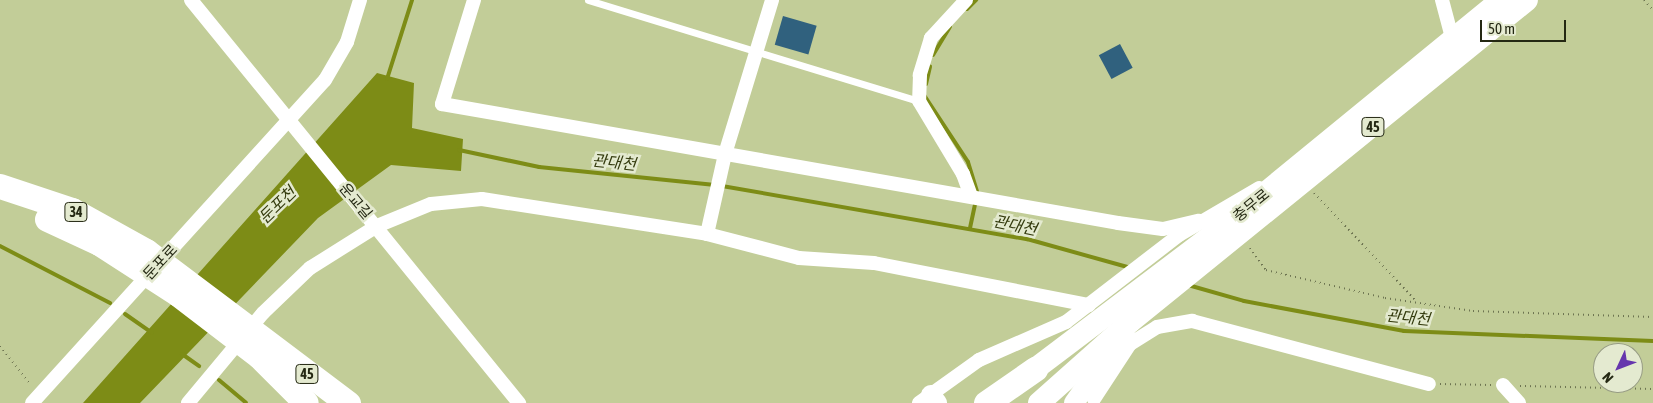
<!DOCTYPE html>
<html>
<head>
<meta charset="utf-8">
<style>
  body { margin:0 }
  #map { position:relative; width:1653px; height:403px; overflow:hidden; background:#c2cd98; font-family:"Asap Condensed","Noto Sans KR",sans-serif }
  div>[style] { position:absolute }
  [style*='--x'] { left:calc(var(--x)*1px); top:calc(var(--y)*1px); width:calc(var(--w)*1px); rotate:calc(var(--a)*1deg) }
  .water>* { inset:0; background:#7d8c16 }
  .stream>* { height:4px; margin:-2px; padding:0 2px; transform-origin:2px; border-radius:2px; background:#7d8c16 }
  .building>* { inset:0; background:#30617e; transform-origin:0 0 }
  .path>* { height:2px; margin-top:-1px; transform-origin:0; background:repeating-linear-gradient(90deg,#6d7451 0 1px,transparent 0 5px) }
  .lane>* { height:7px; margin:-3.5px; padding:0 3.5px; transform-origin:3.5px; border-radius:3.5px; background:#fff }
  .street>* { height:14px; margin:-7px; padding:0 7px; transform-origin:7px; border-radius:7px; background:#fff }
  .secondary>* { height:20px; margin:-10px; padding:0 10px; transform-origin:10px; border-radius:10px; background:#fff }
  .primary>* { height:22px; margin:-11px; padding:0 11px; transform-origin:11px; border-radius:11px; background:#fff }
  .highway>* { height:25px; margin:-12.5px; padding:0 12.5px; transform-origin:12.5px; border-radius:12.5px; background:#fff }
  span { translate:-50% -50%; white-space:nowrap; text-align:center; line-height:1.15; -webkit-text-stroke:5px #e4ead0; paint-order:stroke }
  .shield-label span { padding:1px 4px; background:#e4ead0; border:1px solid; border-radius:4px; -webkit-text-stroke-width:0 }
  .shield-label { font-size:14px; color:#242813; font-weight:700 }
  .street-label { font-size:15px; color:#242813 }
  .water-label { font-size:16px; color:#343b0e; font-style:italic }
  .north { position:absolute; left:1593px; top:343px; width:50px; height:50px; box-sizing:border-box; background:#e4ead0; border:1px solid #979c84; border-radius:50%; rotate:227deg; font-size:14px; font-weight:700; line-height:20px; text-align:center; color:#242813 }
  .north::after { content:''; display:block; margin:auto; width:18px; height:22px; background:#6636ad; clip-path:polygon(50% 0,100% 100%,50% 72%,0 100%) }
  .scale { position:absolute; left:1480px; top:20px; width:86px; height:22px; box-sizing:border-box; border:2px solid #242813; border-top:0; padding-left:6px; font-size:15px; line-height:18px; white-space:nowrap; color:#242813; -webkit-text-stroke:4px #e4ead0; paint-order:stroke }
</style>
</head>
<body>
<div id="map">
  <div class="water">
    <div style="clip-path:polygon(377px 73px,414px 83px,412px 128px,463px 139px,461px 171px,391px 165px,318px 218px,140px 403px,83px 403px)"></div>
  </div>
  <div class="stream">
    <div style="--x:967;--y:9;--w:13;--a:-45"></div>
    <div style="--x:933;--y:55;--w:33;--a:-59"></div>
    <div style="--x:387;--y:79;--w:83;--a:-72.4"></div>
    <div style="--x:926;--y:84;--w:18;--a:-77"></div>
    <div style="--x:924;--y:95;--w:80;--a:56.7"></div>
    <div style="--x:968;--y:162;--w:31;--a:73"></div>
    <div style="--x:459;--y:150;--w:82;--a:12"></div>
    <div style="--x:539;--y:167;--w:177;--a:5.8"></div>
    <div style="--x:722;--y:186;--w:310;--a:9.9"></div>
    <div style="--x:1027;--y:239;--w:108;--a:15.6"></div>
    <div style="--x:970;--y:228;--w:24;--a:-78"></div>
    <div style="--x:0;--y:246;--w:124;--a:27.4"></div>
    <div style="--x:1188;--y:285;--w:58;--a:15.9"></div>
    <div style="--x:1244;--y:301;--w:163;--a:10.6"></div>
    <div style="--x:1404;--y:331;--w:249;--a:2.3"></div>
    <div style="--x:125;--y:314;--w:33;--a:35"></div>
    <div style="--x:182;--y:354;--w:21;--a:35"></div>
    <div style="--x:219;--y:380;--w:35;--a:40"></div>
  </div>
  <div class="building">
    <div style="left:783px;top:16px;width:35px;height:30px;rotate:16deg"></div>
    <div style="left:1120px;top:44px;width:27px;height:24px;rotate:62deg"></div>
  </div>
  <div class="path">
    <div style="--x:1644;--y:0;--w:13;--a:48"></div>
    <div style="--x:1314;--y:193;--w:150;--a:46.6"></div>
    <div style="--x:1250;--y:248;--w:27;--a:54"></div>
    <div style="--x:1266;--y:270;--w:122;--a:13.2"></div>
    <div style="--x:1385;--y:298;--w:89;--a:8.4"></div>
    <div style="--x:1473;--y:311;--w:180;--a:1.9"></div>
    <div style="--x:0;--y:346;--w:50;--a:51.5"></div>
    <div style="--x:1440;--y:384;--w:51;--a:1.1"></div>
    <div style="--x:1520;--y:386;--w:133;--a:1.3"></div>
  </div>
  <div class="lane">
    <div style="--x:588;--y:0;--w:346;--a:17"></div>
  </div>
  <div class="street">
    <div style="--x:191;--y:0;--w:520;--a:50.86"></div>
    <div style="--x:474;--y:0;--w:109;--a:107.1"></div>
    <div style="--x:442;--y:104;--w:686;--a:9.98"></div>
    <div style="--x:1118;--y:223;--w:45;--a:7.6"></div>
    <div style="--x:1163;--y:229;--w:37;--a:-13"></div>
    <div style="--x:966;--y:0;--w:52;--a:132.6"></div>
    <div style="--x:931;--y:38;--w:39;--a:107"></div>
    <div style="--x:920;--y:75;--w:26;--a:92"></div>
    <div style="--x:919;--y:101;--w:85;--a:58.9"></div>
    <div style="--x:963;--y:174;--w:23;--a:70"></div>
    <div style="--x:1442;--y:0;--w:47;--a:75.1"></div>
    <div style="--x:707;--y:234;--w:82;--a:-77.3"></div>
    <div style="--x:725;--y:154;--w:161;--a:-73"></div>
    <div style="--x:1503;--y:385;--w:24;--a:48"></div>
    <div style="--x:1094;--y:399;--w:66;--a:-56.8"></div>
    <div style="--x:1130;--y:344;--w:32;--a:-32"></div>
    <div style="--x:1157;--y:327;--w:36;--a:-10"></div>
    <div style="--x:1192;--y:321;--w:245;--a:14.9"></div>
    <div style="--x:32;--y:403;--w:436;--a:-47.8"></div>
    <div style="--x:325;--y:80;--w:44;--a:-59.9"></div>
    <div style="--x:347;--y:42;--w:44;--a:-72.8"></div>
    <div style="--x:188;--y:403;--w:117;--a:-50.2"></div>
    <div style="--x:263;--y:313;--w:65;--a:-43.8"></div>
    <div style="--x:310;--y:268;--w:79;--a:-32.1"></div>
    <div style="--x:377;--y:226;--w:58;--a:-22.2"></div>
    <div style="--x:431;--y:204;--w:51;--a:-5.6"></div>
    <div style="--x:482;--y:199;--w:228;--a:8.8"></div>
    <div style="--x:707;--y:234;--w:95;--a:14.6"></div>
    <div style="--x:799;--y:258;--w:75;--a:3.8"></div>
    <div style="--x:874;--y:263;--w:219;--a:11.1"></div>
    <div style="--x:919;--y:403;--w:74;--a:-35.6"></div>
    <div style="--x:979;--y:360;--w:95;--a:-23.6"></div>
    <div style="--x:1066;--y:322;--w:143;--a:-37.6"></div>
    <div style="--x:1179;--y:235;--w:93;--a:-30.4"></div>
  </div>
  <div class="secondary">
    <div style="--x:931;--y:395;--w:10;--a:53"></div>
    <div style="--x:1074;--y:403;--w:88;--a:-54.7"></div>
  </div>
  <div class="primary">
    <div style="--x:1035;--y:369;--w:246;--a:-37.1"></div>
    <div style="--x:1231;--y:221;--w:349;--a:-39.3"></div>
    <div style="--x:1039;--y:403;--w:122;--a:-41.7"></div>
    <div style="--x:1130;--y:322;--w:511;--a:-39.04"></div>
  </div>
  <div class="highway">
    <div style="--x:0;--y:186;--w:76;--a:18.4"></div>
    <div style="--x:72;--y:210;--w:85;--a:29"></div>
    <div style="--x:146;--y:251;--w:253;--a:37"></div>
    <div style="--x:47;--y:219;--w:57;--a:24.8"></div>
    <div style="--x:99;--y:243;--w:94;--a:32.8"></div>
    <div style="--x:178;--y:294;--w:102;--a:37.4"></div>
    <div style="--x:259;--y:356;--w:66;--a:45"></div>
    <div style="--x:986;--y:403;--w:60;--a:-34.8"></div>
  </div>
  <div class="shield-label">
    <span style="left:1373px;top:127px">45</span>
    <span style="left:76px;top:212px">34</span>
    <span style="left:307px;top:374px">45</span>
  </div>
  <div class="street-label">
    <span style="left:356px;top:201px;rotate:50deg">운교길</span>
    <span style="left:1251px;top:205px;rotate:-39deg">충무로</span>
    <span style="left:160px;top:262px;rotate:-47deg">둔포로</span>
  </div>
  <div class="water-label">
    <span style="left:614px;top:162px;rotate:6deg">관대천</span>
    <span style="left:277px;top:205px;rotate:-44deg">둔포천</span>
    <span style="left:1015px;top:225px;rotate:12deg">관대천</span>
    <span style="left:1408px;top:317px;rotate:6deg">관대천</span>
  </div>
  <div class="north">N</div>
  <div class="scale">50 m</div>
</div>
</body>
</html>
